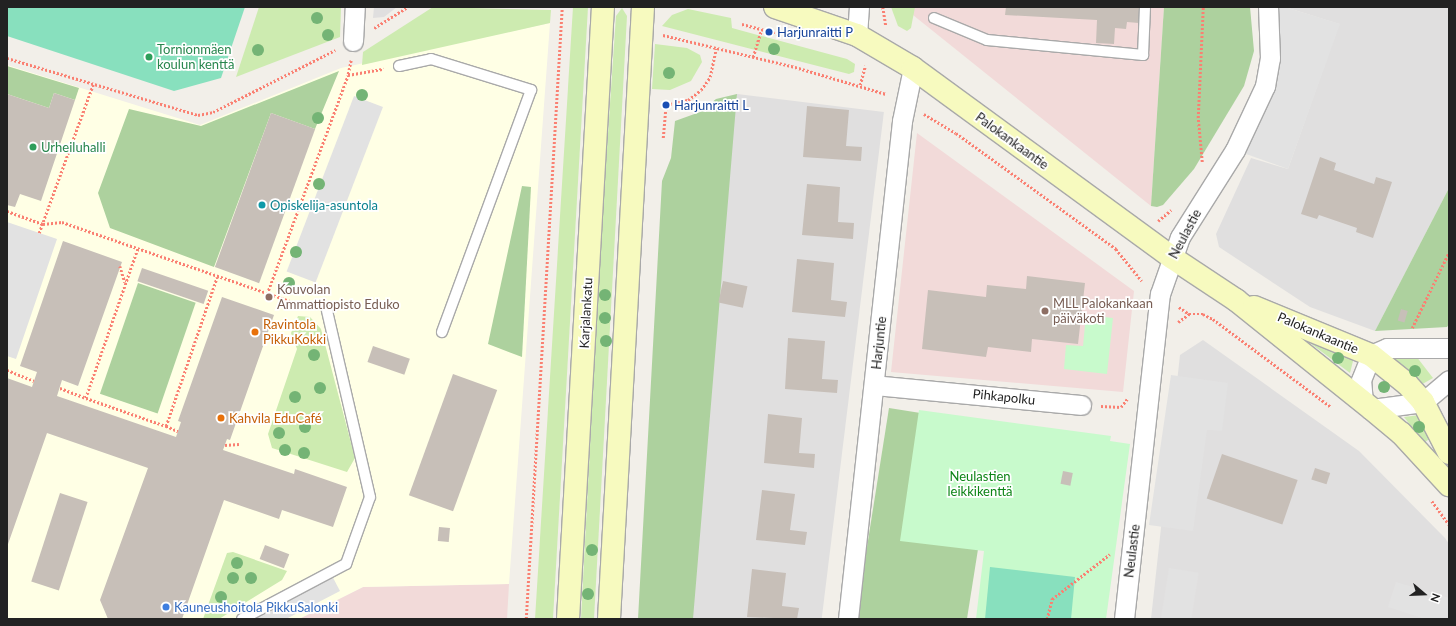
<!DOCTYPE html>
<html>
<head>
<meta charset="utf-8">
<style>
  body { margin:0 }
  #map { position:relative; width:1456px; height:626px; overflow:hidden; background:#f2efe9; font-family:Lato,sans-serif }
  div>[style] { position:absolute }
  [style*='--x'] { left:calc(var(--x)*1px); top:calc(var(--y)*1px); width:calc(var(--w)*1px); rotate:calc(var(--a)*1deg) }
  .residential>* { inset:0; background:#e0dfdf; transform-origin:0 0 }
  .commercial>* { inset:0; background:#f2dad9 }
  .education>* { inset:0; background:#ffffe5 }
  .grass>* { inset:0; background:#cdebb0 }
  .forest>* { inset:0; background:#add19e; transform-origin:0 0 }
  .park>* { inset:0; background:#c8facc }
  .pitch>* { inset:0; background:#88e0be }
  .parking>* { inset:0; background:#e2e2e2; transform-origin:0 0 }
  .building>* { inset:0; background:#c7bfb8; transform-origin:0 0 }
  .path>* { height:2.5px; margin-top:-1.25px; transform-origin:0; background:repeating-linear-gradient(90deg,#fa8072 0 2px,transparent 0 4px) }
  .roads { filter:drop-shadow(1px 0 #a9a9a9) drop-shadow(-1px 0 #a9a9a9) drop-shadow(0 1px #a9a9a9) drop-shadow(0 -1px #a9a9a9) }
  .lane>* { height:10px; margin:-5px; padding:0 5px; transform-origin:5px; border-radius:5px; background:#fff }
  .street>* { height:19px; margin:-9.5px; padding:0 9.5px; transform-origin:9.5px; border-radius:9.5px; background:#fff }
  .secondary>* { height:22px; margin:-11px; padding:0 11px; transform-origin:11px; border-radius:11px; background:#f7fabf }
  .trees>* { width:12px; height:12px; margin:-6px; border-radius:50%; background:#74b475 }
  .dots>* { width:11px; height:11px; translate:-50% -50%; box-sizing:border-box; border:2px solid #fff; border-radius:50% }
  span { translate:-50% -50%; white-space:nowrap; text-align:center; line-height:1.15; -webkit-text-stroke:3.5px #fff; paint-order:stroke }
  .transit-label { font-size:13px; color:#164399 }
  .left { translate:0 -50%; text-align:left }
  .leisure-label { font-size:13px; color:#27864d }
  .street-label { font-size:13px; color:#222 }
  .culture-label { font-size:13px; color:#0d838f }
  .education-label { font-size:13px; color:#785e54 }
  .food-label { font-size:13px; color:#c56008 }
  .park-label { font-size:13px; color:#0c8416 }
  .shop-label { font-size:13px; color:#366cbe }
  .frame { position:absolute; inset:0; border:8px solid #222; pointer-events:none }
  .north { position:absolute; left:1404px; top:574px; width:40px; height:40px; -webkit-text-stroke:3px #fff; paint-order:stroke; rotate:109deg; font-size:11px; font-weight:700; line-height:16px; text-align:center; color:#222 }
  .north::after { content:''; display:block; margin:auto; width:14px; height:18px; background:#222; clip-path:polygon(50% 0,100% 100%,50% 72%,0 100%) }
</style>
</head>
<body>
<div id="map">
  <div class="residential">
    <div style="clip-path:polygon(374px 7px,397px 7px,384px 17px,373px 18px)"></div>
    <div style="clip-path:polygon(1285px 7px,1449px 7px,1449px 188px,1375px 331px,1310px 307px,1219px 247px,1216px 234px,1251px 158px,1288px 169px,1339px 24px)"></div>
    <div style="left:737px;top:94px;width:148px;height:527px;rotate:7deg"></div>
    <div style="clip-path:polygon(1203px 340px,1359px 451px,1445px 538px,1449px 544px,1449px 619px,1151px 619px,1180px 355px)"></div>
  </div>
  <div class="commercial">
    <div style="clip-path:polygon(903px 7px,1164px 7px,1151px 206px)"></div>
    <div style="clip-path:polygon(917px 133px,1134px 291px,1123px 392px,891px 372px)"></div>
    <div style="clip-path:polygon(509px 584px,507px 619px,299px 619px,363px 587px)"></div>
  </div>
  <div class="education">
    <div style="clip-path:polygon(550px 23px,509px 584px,363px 587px,299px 619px,7px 619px,7px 65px,200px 125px,341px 68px)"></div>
  </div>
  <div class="grass">
    <div style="clip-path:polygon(259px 7px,341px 7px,340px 37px,236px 77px)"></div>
    <div style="clip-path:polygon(433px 7px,551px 10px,550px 23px,362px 65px,363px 52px)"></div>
    <div style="clip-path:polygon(573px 7px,588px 7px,553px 619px,535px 619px)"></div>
    <div style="clip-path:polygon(891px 7px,915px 7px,911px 28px,907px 31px,898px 26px)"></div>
    <div style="clip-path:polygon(622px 8px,627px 16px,594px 619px,581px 619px,601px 236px,616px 16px)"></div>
    <div style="clip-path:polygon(688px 9px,731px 18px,732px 28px,847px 59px,855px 64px,854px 72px,849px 74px,662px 26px,672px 15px)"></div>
    <div style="clip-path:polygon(655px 44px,687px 48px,700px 55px,702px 62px,691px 81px,670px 90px,652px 89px)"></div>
    <div style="clip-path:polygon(298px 316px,310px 317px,321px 329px,355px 458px,347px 472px,272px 448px,268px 434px,297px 349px,291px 333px)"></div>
    <div style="clip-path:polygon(1298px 334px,1354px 357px,1350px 373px)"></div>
    <div style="clip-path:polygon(1392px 356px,1416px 356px,1433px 378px,1419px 386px)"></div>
    <div style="clip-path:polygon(1420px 415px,1433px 436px,1424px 443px,1404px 417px)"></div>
    <div style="clip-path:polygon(233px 552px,287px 571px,282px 580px,219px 619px,203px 619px,227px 553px)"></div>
  </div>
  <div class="forest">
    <div style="clip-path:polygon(1164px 7px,1250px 7px,1254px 51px,1244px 86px,1194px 169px,1163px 205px,1157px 207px,1151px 206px)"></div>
    <div style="clip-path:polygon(7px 66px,79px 88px,75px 100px,54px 93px,49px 108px,7px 94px)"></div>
    <div style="clip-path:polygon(339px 71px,315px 129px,271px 113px,214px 267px,110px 228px,98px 193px,129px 109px,201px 126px)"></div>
    <div style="clip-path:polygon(737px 94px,693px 619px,638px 619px,662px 181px,671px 158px,675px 121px,700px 112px,716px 99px)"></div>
    <div style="clip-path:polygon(522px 186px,531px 187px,522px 357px,488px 344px)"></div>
    <div style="clip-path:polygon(1449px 188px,1449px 324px,1447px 327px,1375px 331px)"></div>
    <div style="left:138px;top:283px;width:61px;height:117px;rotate:19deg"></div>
    <div style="left:889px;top:408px;width:110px;height:212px;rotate:9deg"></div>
  </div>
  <div class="park">
    <div style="clip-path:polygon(1086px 315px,1113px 318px,1107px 374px,1064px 369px,1066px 345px,1083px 346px)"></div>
    <div style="clip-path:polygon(919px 410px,1111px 436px,1110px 441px,1130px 444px,1106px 619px,976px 619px,984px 551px,900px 541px)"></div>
  </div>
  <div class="pitch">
    <div style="clip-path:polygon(7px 7px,245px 7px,221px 78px,174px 91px,7px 36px)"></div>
    <div style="clip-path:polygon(990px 567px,1075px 577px,1071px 619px,985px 619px)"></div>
  </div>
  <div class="parking">
    <div style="clip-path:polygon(1268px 7px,1285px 7px,1340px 24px,1288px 169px,1235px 150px,1252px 118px)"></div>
    <div style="left:354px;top:96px;width:31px;height:188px;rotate:21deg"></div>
    <div style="clip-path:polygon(7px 222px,57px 239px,16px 359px,7px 356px)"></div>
    <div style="clip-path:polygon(1171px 375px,1228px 383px,1222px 431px,1207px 430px,1193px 531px,1149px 525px)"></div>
    <div style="left:1169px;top:568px;width:30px;height:52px;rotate:9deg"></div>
    <div style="clip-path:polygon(330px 572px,340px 591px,286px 619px,242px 619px)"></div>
    <div style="clip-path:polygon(1396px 582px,1449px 598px,1449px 619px,1425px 619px,1388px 607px)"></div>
  </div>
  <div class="building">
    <div style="clip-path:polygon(1006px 7px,1140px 7px,1139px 23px,1127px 22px,1126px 29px,1115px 28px,1114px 44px,1096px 43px,1097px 20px,1005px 15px)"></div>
    <div style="clip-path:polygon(54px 93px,75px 100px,41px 201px,20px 194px,15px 207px,7px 205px,7px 94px,49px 108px)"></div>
    <div style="clip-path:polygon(807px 106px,849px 110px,846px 146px,862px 147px,861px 161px,803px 157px)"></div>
    <div style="left:271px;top:113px;width:47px;height:164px;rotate:20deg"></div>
    <div style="clip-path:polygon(1320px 157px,1336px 163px,1334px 170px,1374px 184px,1376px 177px,1392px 182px,1373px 238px,1356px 232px,1357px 228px,1319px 215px,1317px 219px,1301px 214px)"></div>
    <div style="clip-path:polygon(807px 184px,840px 187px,838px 222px,854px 223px,853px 239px,802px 235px)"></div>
    <div style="clip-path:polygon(63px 241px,122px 262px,78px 386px,62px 380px,57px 396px,176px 437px,181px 422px,178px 421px,222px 297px,274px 315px,230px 440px,227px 439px,223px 450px,294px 474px,295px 469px,347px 487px,333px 527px,282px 510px,279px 519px,224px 500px,182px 619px,108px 619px,100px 600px,148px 468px,47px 433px,7px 547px,7px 378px,32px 387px,37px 372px,20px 366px)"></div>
    <div style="clip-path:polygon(797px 259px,834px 263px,831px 300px,847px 302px,845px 317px,792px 312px)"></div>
    <div style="left:142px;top:268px;width:70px;height:14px;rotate:19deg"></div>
    <div style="clip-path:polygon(1027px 276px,1085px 283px,1078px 344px,1032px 339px,1031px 352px,988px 347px,986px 357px,922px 349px,928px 290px,986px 297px,987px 285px,1026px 289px)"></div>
    <div style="left:723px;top:281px;width:25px;height:22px;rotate:12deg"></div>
    <div style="left:1401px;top:309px;width:7px;height:12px;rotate:16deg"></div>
    <div style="clip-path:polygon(788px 338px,825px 341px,822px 379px,838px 380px,837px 393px,785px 389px)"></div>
    <div style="left:373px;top:346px;width:39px;height:17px;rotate:19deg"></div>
    <div style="left:453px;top:374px;width:47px;height:129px;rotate:20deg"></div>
    <div style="clip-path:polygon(768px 414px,802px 418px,799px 453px,815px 454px,814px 468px,764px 463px)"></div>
    <div style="left:1222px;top:454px;width:80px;height:47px;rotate:19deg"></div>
    <div style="left:1315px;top:468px;width:16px;height:12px;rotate:18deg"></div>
    <div style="left:1063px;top:471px;width:10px;height:13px;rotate:11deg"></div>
    <div style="clip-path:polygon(762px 490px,795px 494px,790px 530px,807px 532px,805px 545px,756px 540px)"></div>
    <div style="left:60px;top:493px;width:29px;height:93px;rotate:18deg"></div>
    <div style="left:439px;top:527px;width:11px;height:14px;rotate:5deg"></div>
    <div style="left:265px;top:545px;width:26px;height:15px;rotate:21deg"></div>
    <div style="clip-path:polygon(752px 569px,786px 573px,782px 606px,799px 608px,797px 619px,747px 617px)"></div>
  </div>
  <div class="path">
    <div style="--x:883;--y:7;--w:19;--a:81"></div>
    <div style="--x:742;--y:24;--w:39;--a:15"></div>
    <div style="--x:374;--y:28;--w:40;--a:-32"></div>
    <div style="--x:663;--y:35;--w:136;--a:13.6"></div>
    <div style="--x:795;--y:67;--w:95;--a:16.5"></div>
    <div style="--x:753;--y:57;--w:28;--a:-73"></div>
    <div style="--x:7;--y:58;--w:199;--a:16.6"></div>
    <div style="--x:198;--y:115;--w:15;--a:-11"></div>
    <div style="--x:213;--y:112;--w:137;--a:-26.9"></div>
    <div style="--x:348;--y:74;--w:14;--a:-78"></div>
    <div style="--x:860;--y:85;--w:20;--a:-75"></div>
    <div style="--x:924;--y:114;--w:37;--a:31"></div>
    <div style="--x:956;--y:133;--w:198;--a:35.9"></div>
    <div style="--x:1116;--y:249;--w:41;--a:50.9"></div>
    <div style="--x:663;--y:138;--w:33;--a:-85"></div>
    <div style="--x:666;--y:105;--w:23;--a:-13"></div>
    <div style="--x:688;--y:100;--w:16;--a:-38"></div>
    <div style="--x:701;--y:90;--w:16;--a:-55"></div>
    <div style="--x:710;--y:77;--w:29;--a:-78"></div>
    <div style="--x:1202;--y:162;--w:44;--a:-95.2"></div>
    <div style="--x:1198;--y:118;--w:111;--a:-87.4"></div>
    <div style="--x:7;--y:211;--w:38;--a:20"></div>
    <div style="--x:43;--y:224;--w:19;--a:-6"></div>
    <div style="--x:62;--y:222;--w:241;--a:19.1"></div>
    <div style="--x:1158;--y:221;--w:17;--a:-40"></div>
    <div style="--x:39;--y:233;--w:158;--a:-70"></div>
    <div style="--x:138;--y:249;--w:158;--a:109.2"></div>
    <div style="--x:86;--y:398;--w:85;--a:19.3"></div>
    <div style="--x:166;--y:426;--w:157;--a:-71.1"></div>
    <div style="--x:120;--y:266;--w:17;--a:73"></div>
    <div style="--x:267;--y:294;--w:233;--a:-69.7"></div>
    <div style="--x:348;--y:75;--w:36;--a:-10"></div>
    <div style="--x:1179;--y:307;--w:12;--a:35"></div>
    <div style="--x:1189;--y:314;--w:14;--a:0"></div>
    <div style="--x:1203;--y:314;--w:11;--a:27"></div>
    <div style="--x:1213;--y:319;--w:147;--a:36.7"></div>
    <div style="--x:1178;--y:322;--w:14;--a:-36"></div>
    <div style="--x:1412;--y:328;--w:85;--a:-64"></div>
    <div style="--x:7;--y:370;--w:29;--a:22"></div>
    <div style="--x:60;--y:388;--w:28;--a:21"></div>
    <div style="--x:1101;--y:406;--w:20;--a:3"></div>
    <div style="--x:1121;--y:407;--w:10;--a:-53"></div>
    <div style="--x:166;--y:426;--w:13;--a:23"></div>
    <div style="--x:225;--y:445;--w:14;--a:-4"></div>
    <div style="--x:1432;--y:501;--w:29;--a:54"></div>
    <div style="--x:526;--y:619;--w:613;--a:-86.63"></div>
    <div style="--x:1047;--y:619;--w:21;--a:-76"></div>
    <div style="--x:1052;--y:599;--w:73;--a:-37.8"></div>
  </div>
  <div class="roads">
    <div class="lane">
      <div style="--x:934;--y:18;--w:57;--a:22.5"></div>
      <div style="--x:987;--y:40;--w:157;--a:5.5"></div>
      <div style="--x:1143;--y:55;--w:48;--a:-87.6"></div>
      <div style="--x:399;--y:66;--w:33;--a:-12"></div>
      <div style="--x:431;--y:59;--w:105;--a:17.2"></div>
      <div style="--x:531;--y:90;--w:258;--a:110.2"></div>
      <div style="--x:242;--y:619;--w:118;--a:-27.9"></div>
      <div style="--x:346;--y:564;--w:71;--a:-70.3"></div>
      <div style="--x:370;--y:497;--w:191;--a:-103"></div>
    </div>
    <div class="street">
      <div style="--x:857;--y:35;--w:28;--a:-86"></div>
      <div style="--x:353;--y:41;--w:34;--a:-87"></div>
      <div style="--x:874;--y:385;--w:208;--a:5.5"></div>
      <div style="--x:1363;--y:402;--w:22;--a:-95"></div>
      <div style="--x:1361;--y:380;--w:27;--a:-68"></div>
      <div style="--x:1371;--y:355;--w:17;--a:-24"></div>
      <div style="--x:1387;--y:348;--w:62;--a:0"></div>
      <div style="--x:1372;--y:409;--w:51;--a:-7.8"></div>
      <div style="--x:1423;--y:402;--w:34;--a:-40"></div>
      <div style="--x:848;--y:619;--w:501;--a:-83.81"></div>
      <div style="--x:902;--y:121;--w:54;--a:-78.3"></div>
      <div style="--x:1124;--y:619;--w:327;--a:-83.7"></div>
      <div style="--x:1160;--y:294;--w:60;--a:-70.7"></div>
      <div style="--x:1180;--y:237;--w:103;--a:-57.7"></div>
      <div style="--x:1235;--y:150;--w:71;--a:-64.9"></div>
      <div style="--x:1265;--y:86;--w:28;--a:-80"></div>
      <div style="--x:1270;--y:58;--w:51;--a:-92.2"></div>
    </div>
    <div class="secondary">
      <div style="--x:775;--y:7;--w:87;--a:18.9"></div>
      <div style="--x:857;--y:35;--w:65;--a:30.5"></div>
      <div style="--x:913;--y:68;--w:320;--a:36.2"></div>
      <div style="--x:1171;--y:257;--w:78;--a:33.5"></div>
      <div style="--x:1236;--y:300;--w:174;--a:38.7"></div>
      <div style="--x:1372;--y:409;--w:38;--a:40"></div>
      <div style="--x:1401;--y:433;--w:71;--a:47.3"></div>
      <div style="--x:1254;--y:307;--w:126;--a:22.3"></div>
      <div style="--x:1371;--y:355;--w:46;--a:38.9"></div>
      <div style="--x:1407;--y:384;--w:24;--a:48"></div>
      <div style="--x:1423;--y:402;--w:57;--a:63"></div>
      <div style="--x:568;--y:619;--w:613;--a:-86.73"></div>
      <div style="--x:609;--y:619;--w:613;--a:-86.82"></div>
    </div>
  </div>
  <div class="trees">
    <div style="left:317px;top:18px"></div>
    <div style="left:328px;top:35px"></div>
    <div style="left:774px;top:49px"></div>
    <div style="left:258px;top:50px"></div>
    <div style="left:669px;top:73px"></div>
    <div style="left:362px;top:95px"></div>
    <div style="left:318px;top:118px"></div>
    <div style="left:319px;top:184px"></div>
    <div style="left:296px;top:252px"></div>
    <div style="left:289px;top:283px"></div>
    <div style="left:605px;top:295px"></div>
    <div style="left:605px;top:318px"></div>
    <div style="left:606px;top:341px"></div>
    <div style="left:314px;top:355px"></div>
    <div style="left:1338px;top:358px"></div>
    <div style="left:1415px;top:371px"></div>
    <div style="left:1384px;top:387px"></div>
    <div style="left:320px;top:388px"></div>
    <div style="left:295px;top:397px"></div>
    <div style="left:305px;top:427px"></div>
    <div style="left:1419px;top:427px"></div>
    <div style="left:279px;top:433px"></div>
    <div style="left:285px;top:450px"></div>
    <div style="left:304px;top:453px"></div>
    <div style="left:592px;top:550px"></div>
    <div style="left:237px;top:563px"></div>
    <div style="left:233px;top:578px"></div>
    <div style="left:251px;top:578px"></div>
    <div style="left:588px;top:594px"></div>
    <div style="left:221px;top:597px"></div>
  </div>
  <div class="dots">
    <div style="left:769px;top:32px;background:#1a4fb4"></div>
    <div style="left:149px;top:57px;background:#2e9e5b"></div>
    <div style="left:666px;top:105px;background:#1a4fb4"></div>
    <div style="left:33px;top:147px;background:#2e9e5b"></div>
    <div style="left:262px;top:205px;background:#0f9aa8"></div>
    <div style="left:269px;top:297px;background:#8d6e63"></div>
    <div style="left:1045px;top:311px;background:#8d6e63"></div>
    <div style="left:255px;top:332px;background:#e8710a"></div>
    <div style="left:221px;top:418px;background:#e8710a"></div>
    <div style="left:166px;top:607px;background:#3f7fe0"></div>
  </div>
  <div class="transit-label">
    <span class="left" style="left:777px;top:32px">Harjunraitti P</span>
    <span class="left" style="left:674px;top:105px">Harjunraitti L</span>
  </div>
  <div class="leisure-label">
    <span class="left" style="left:157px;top:57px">Tornionmäen<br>koulun kenttä</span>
    <span class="left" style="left:41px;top:147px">Urheiluhalli</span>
  </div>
  <div class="street-label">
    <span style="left:1012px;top:141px;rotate:36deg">Palokankaantie</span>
    <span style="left:1185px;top:234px;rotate:-62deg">Neulastie</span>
    <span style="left:586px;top:313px;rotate:-87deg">Karjalankatu</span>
    <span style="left:1318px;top:333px;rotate:23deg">Palokankaantie</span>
    <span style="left:879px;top:343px;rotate:-84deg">Harjuntie</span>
    <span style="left:1004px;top:397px;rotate:6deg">Pihkapolku</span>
    <span style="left:1132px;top:551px;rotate:-83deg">Neulastie</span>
  </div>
  <div class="culture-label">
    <span class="left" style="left:270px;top:205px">Opiskelija-asuntola</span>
  </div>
  <div class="education-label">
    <span class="left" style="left:277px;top:297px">Kouvolan<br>Ammattiopisto Eduko</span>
    <span class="left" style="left:1053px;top:311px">MLL Palokankaan<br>päiväkoti</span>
  </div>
  <div class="food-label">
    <span class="left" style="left:263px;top:332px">Ravintola<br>PikkuKokki</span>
    <span class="left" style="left:229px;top:418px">Kahvila EduCafé</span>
  </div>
  <div class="park-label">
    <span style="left:980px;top:484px">Neulastien<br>leikkikenttä</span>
  </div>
  <div class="shop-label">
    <span class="left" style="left:174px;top:607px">Kauneushoitola PikkuSalonki</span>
  </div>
  <div class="frame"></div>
  <div class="north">N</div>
</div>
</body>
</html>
